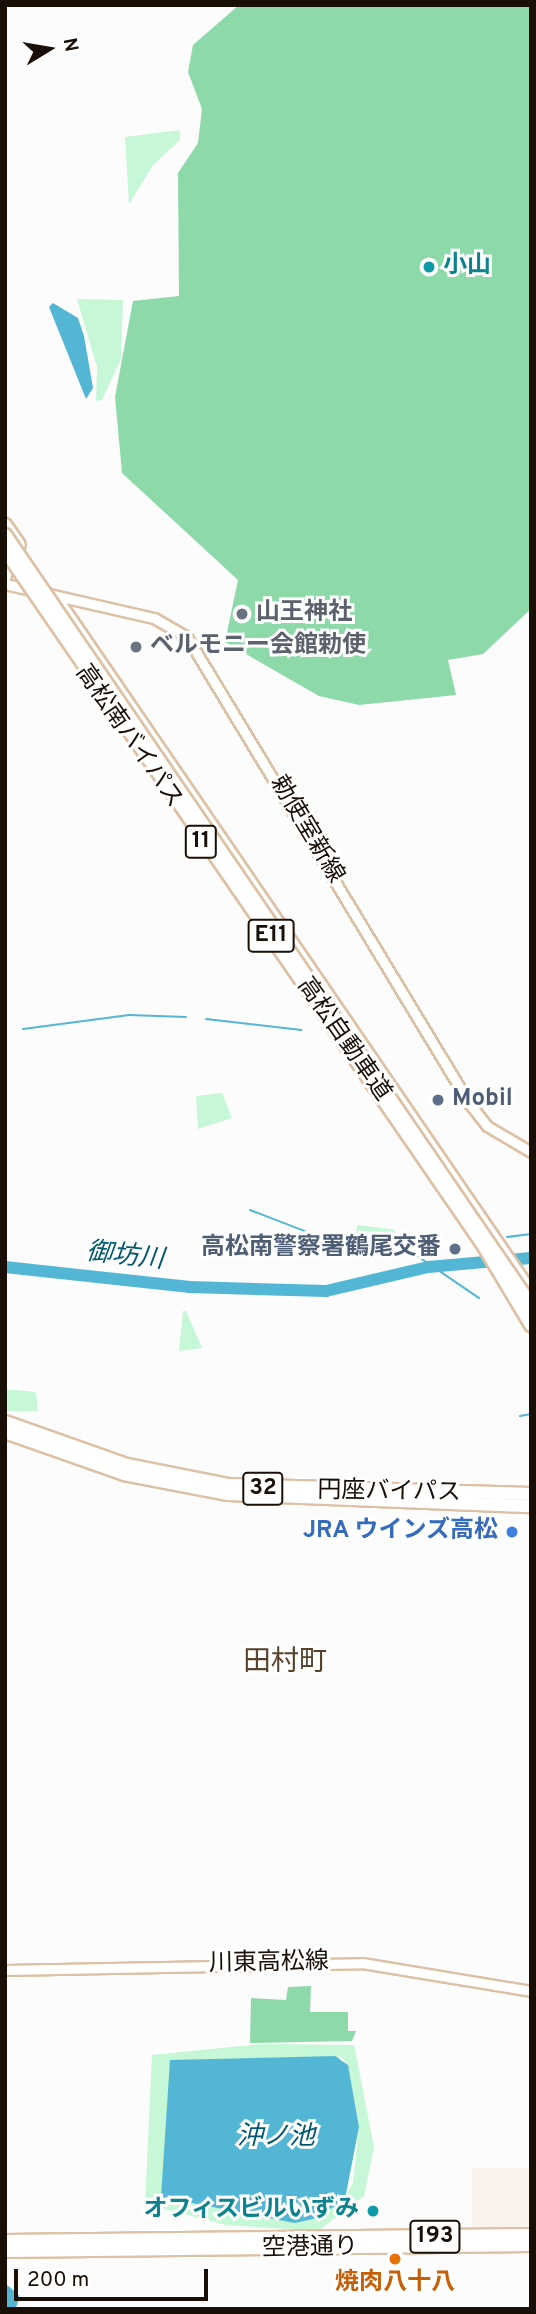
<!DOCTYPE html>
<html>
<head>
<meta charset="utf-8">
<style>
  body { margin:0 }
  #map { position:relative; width:536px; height:2314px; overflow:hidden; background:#fcfcfc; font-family:Overpass,"Noto Sans JP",sans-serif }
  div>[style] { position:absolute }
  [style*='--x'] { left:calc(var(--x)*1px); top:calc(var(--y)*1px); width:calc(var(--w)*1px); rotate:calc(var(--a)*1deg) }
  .built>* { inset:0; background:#faf3ec; transform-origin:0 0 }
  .green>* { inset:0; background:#c6f7d6; transform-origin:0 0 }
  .forest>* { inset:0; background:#8dd9a9 }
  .water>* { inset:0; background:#54b6d5 }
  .stream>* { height:2px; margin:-1px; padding:0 1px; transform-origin:1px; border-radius:1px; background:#54b6d5 }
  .river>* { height:12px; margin:-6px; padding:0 6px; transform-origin:6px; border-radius:6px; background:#54b6d5 }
  .roads { filter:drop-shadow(2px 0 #ddc1a5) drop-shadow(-2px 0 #ddc1a5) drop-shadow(0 2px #ddc1a5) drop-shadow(0 -2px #ddc1a5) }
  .secondary>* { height:9px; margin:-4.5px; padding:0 4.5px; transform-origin:4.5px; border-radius:4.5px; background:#fff }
  .highway>* { height:12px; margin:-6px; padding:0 6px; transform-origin:6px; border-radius:6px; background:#fff }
  .bridges { filter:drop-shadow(2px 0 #ddc1a5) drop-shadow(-2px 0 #ddc1a5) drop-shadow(0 2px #ddc1a5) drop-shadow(0 -2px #ddc1a5) }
  .highway-bridge>* { height:12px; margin:-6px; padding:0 6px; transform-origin:6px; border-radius:6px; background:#fff }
  .dots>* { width:19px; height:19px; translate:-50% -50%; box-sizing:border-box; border:4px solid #fff; border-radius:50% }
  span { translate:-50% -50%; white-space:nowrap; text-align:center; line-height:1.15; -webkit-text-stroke:6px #fff; paint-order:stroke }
  .shield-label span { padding:2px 5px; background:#fff; border:2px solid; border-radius:5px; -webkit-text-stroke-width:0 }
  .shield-label { font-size:23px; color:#190f06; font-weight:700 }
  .culture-label { font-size:24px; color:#0d838f; font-weight:700 }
  .left { translate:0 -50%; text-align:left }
  .right { translate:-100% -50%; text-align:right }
  .worship-label { font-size:24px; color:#5b616d; font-weight:700 }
  .street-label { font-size:24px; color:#190f06 }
  .service-label { font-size:24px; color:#4e5e75; font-weight:700 }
  .shop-label { font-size:24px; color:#366cbe; font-weight:700 }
  .food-label { font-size:24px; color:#c56008; font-weight:700 }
  .water-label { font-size:26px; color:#01596f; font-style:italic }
  .quarter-label { font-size:28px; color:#59422a }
  .frame { position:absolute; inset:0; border:7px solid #190f06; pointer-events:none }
  .north { position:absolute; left:14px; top:14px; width:70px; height:70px; -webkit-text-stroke:5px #fff; paint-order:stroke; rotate:79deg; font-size:19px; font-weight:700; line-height:28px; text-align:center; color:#190f06 }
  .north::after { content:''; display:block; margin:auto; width:24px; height:32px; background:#190f06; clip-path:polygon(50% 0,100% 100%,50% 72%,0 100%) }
  .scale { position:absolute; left:14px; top:2269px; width:194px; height:32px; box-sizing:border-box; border:4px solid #190f06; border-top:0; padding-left:9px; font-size:21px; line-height:24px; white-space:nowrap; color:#190f06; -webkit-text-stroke:5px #fff; paint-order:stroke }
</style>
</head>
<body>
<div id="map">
  <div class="built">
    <div style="left:531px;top:2168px;width:59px;height:59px;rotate:90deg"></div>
  </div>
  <div class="green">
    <div style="clip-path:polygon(180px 130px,180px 140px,153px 165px,129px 204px,125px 137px)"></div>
    <div style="clip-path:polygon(77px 299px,123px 300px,121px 359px,102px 400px,96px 401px,97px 367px)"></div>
    <div style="clip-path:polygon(222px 1093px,232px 1118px,198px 1129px,196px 1096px)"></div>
    <div style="left:357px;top:1225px;width:38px;height:23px;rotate:7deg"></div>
    <div style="clip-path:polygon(183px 1311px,186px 1311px,202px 1348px,179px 1351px)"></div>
    <div style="clip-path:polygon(5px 1389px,36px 1392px,38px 1411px,5px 1411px)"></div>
    <div style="clip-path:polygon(evenodd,262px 2044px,354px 2045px,374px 2147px,364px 2196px,318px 2231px,226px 2225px,145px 2204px,152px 2055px,262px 2044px,340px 2056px,348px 2065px,359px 2127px,353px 2183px,344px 2199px,304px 2222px,340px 2056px)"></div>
  </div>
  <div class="forest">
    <div style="clip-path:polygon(239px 5px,531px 5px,531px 609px,483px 654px,448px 660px,456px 695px,359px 705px,319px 696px,225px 642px,238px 580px,122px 473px,115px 397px,133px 301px,179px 296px,178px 173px,198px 143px,202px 109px,188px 72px,193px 45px)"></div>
    <div style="clip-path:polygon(311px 1986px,310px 2012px,348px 2012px,348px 2031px,356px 2031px,352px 2041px,250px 2043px,251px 1998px,286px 2000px,288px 1987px)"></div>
  </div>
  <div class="water">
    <div style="clip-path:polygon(53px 303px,78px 318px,84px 336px,93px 388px,86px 399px,49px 307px)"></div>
    <div style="clip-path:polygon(335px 2056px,348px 2065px,359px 2127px,345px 2199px,317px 2218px,295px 2223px,161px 2197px,170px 2060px)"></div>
  </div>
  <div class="stream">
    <div style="--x:206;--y:1019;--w:96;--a:6.6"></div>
    <div style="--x:23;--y:1029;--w:107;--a:-7.5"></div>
    <div style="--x:129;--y:1015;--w:57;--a:2"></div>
    <div style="--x:250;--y:1210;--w:108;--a:21.1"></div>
    <div style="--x:351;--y:1249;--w:62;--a:3.7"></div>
    <div style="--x:413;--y:1253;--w:80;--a:34.3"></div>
    <div style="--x:507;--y:1237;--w:24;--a:-7"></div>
    <div style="--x:520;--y:1416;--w:11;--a:-10"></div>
  </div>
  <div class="river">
    <div style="--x:5;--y:1267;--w:186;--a:6.2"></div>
    <div style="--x:190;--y:1287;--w:136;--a:1.7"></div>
    <div style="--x:326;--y:1291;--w:105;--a:-13.2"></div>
    <div style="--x:428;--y:1267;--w:103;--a:-5"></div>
    <div style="--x:5;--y:2291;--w:11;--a:41"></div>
    <div style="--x:13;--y:2298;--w:12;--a:110"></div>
  </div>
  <div class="roads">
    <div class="secondary">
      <div style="--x:5;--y:578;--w:14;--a:-73"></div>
      <div style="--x:5;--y:584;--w:153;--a:12.9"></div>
      <div style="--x:154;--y:618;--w:38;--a:30"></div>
      <div style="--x:187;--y:637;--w:545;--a:58.82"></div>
      <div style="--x:469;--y:1103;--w:29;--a:52"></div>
      <div style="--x:487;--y:1126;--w:51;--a:30.6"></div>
      <div style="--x:5;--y:1970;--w:357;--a:-1.1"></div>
      <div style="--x:362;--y:1963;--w:171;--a:9.4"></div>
    </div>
    <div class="highway">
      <div style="--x:5;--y:525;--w:24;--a:55"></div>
      <div style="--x:61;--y:606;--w:832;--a:55.62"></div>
      <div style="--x:5;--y:1422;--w:129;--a:19.4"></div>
      <div style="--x:127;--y:1465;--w:104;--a:11.1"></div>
      <div style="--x:229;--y:1485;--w:302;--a:1.7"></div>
      <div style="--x:5;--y:1432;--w:126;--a:19.4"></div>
      <div style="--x:124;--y:1474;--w:106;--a:10.9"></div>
      <div style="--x:228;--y:1494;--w:303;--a:2.3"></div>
      <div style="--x:5;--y:2241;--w:526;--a:-0.65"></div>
      <div style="--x:5;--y:2251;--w:526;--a:-0.65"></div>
    </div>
  </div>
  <div class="bridges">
    <div class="highway-bridge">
      <div style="--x:5;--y:535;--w:933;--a:55.66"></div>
      <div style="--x:5;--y:550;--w:841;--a:55.46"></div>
      <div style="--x:482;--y:1243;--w:96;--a:59.1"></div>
    </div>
  </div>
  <div class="dots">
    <div style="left:429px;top:267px;background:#0f9aa8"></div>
    <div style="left:242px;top:614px;background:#6b7280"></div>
    <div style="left:136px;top:647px;background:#6b7280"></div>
    <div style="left:438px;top:1100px;background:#5c6f8a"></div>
    <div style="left:455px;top:1249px;background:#5c6f8a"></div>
    <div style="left:512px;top:1532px;background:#3f7fe0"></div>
    <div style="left:373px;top:2211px;background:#0f9aa8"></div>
    <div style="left:395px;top:2259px;background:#e8710a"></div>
  </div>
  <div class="shield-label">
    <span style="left:201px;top:842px">11</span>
    <span style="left:271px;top:936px">E11</span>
    <span style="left:263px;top:1489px">32</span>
    <span style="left:435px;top:2237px">193</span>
  </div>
  <div class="culture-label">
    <span class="left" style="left:443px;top:267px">小山</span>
    <span class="right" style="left:359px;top:2211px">オフィスビルいずみ</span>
  </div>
  <div class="worship-label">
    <span class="left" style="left:256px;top:614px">山王神社</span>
    <span class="left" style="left:150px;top:647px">ベルモニー会館勅使</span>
  </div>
  <div class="street-label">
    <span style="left:128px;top:737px;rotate:55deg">高松南バイパス</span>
    <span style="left:306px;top:830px;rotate:59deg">勅使室新線</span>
    <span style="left:343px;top:1040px;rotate:55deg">高松自動車道</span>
    <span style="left:389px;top:1493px;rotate:1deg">円座バイパス</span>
    <span style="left:269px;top:1964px;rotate:-1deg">川東高松線</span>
    <span style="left:310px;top:2249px;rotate:-1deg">空港通り</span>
  </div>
  <div class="service-label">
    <span class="left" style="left:452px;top:1100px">Mobil</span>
    <span class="right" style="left:441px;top:1249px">高松南警察署鶴尾交番</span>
  </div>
  <div class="shop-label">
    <span class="right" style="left:498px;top:1532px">JRA ウインズ高松</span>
  </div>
  <div class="food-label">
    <span style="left:395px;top:2284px">焼肉八十八</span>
  </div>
  <div class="water-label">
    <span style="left:125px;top:1257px;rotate:6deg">御坊川</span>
    <span style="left:276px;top:2138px">沖ノ池</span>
  </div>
  <div class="quarter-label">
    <span style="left:285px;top:1663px">田村町</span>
  </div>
  <div class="frame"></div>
  <div class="north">N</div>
  <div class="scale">200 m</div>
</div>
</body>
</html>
